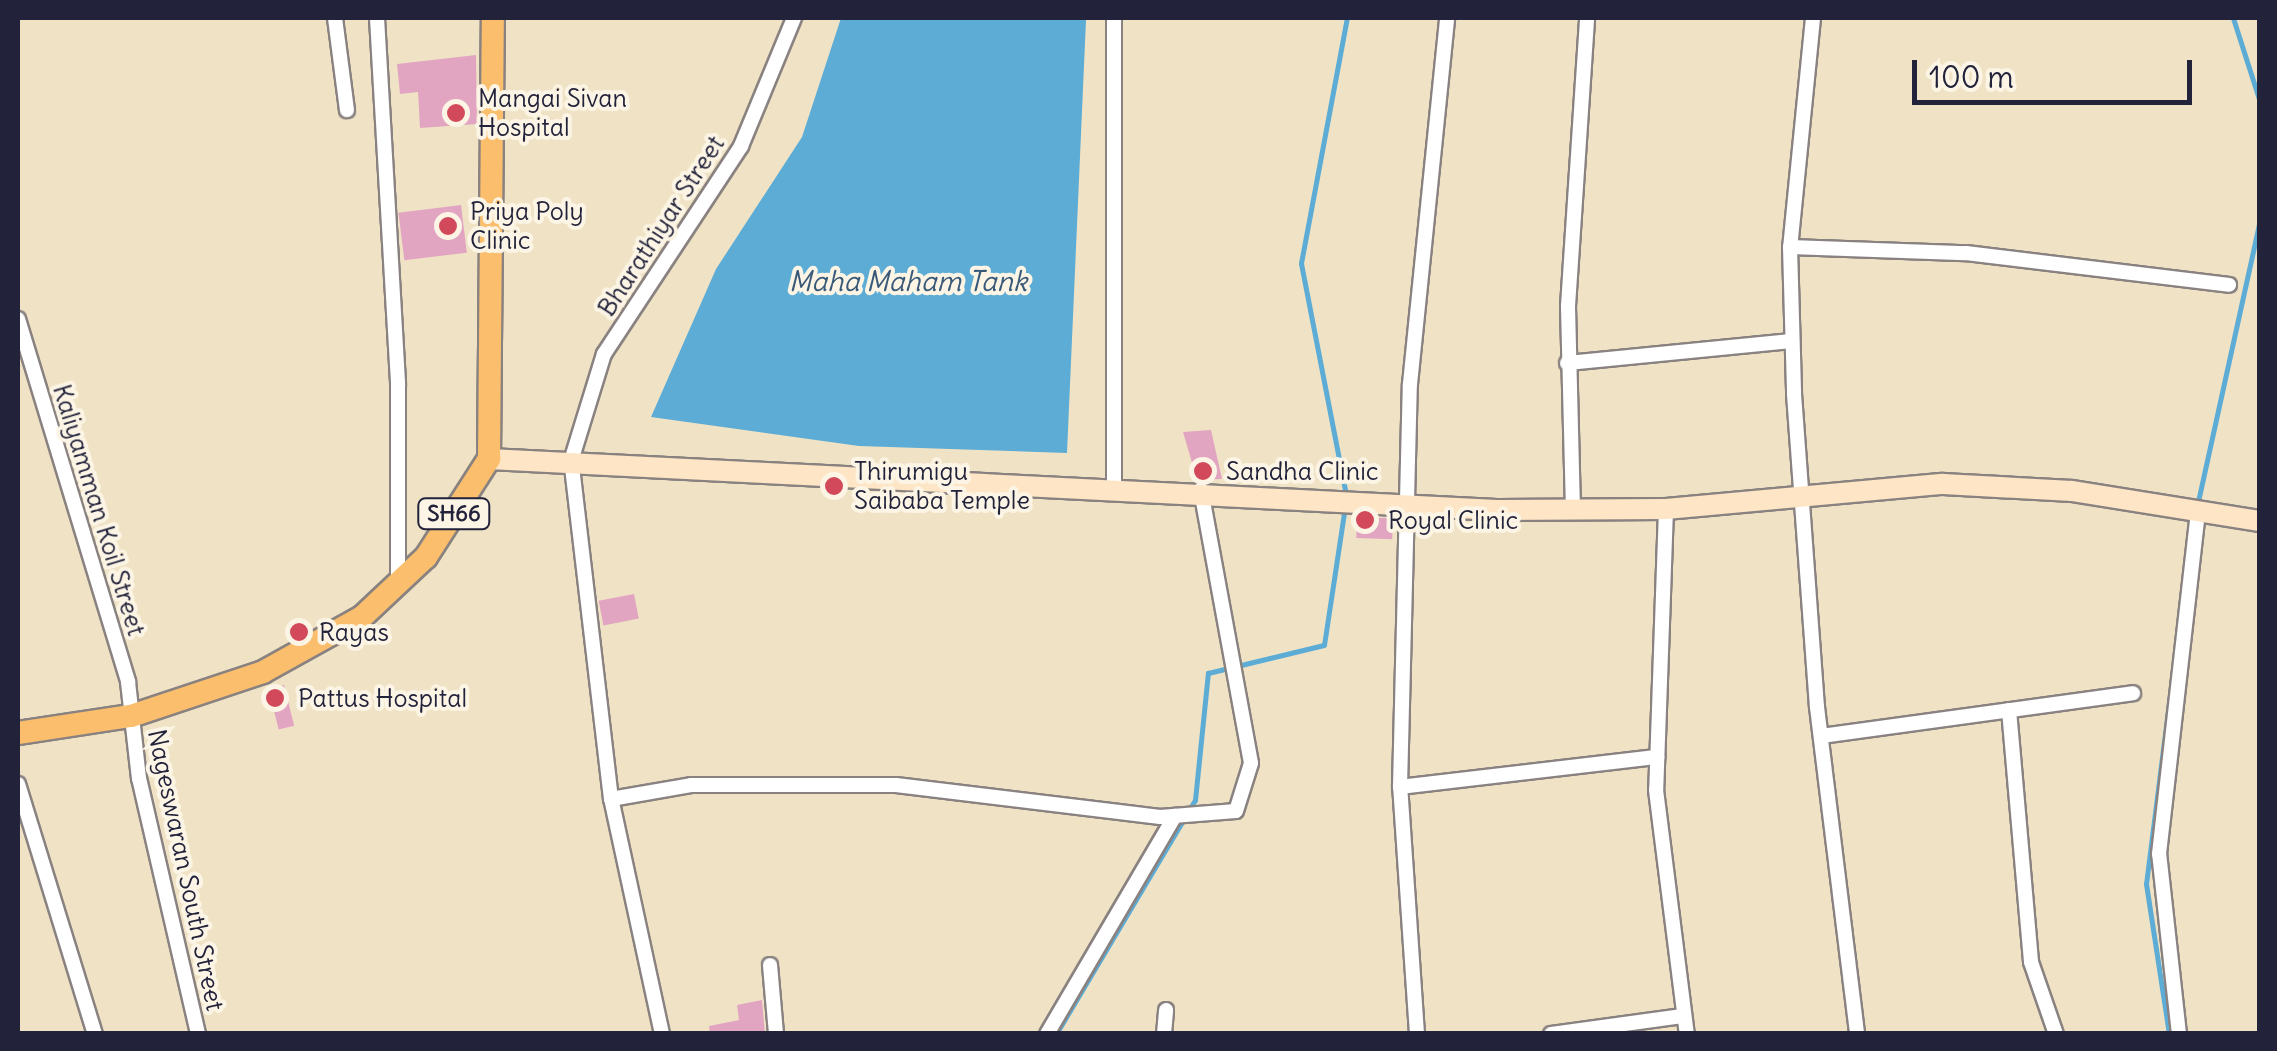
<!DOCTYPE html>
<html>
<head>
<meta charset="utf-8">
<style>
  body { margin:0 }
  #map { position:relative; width:2277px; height:1051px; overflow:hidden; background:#f0e3c5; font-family:Delius,sans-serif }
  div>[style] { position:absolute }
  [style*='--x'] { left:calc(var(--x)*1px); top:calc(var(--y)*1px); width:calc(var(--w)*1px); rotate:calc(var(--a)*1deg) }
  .water>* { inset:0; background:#5cacd6 }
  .stream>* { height:5px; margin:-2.5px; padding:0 2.5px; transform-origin:2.5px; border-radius:2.5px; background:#5cacd6 }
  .building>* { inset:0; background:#e1a5c2; transform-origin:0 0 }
  .roads { filter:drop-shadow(2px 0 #898280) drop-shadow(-2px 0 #898280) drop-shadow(0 2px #898280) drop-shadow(0 -2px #898280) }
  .street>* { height:14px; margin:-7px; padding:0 7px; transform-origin:7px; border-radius:7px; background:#fff }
  .secondary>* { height:20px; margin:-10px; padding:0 10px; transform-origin:10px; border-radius:10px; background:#fde5c5 }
  .primary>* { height:22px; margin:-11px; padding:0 11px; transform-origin:11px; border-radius:11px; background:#fabe6d }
  .dots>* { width:28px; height:28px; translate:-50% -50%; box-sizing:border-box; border:5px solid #fcf5e5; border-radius:50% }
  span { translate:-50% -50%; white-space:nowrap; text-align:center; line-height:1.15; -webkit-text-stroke:8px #fcf5e5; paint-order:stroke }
  .shield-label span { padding:2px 8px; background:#fcf5e5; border:2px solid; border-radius:8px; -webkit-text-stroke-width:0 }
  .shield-label { font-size:22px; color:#22223b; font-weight:700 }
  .poi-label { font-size:25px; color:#22223b }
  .left { translate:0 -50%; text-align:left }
  .street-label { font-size:25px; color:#22223b }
  .water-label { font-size:28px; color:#395979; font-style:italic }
  .frame { position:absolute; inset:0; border:20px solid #22223b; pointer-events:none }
  .scale { position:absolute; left:1912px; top:60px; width:280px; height:45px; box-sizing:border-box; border:5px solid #22223b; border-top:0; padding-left:12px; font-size:30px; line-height:35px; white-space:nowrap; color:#22223b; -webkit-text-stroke:8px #fcf5e5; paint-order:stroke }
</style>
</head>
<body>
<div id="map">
  <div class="water">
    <div style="clip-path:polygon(841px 18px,1086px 20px,1067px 453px,859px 446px,651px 417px,716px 269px,802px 137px)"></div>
  </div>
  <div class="stream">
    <div style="--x:2233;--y:18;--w:88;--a:72.2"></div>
    <div style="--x:1346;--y:495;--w:236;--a:-101"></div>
    <div style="--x:1301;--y:263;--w:249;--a:-79.4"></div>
    <div style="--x:2197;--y:506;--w:294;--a:-77.6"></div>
    <div style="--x:1056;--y:1034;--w:272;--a:-59.3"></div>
    <div style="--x:1195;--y:800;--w:128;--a:-84.2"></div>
    <div style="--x:1208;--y:673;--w:119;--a:-13.6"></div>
    <div style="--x:1324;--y:645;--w:141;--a:-81.4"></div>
    <div style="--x:2169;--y:1034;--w:152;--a:-98.7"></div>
    <div style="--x:2146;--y:884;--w:246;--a:-82.8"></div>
  </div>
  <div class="building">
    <div style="clip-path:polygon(476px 55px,477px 124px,420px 128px,418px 92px,400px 94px,397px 64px)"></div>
    <div style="left:461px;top:205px;width:48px;height:63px;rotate:83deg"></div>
    <div style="clip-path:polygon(1211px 430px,1222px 479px,1197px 480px,1183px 432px)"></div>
    <div style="left:1357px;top:517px;width:36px;height:21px;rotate:2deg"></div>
    <div style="left:634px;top:594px;width:25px;height:36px;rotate:79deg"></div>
    <div style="left:284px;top:685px;width:42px;height:16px;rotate:76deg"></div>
    <div style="clip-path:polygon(762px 1000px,765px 1034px,710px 1034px,709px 1026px,739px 1020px,737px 1005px)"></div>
  </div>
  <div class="roads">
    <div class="street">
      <div style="--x:335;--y:18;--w:93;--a:82.6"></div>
      <div style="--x:377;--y:18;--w:368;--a:86.7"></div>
      <div style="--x:398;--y:385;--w:198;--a:90"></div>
      <div style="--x:1114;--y:18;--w:470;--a:90"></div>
      <div style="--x:1813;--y:18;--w:230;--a:95.7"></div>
      <div style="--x:1790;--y:247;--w:147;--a:88.4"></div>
      <div style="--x:1794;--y:394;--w:314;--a:85.8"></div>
      <div style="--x:1817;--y:707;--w:329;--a:83"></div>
      <div style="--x:1790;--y:247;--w:176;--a:2"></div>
      <div style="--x:1966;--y:253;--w:265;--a:6.9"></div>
      <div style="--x:18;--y:319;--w:379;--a:73.1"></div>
      <div style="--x:128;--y:682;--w:97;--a:83.5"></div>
      <div style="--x:139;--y:778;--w:263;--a:77"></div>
      <div style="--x:1567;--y:363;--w:226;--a:-5.6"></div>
      <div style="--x:1666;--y:509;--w:281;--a:92"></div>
      <div style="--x:1656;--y:790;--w:246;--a:82.8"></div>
      <div style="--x:1573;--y:511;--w:205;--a:-91.4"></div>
      <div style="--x:1568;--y:306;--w:289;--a:-86.2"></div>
      <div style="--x:2009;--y:710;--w:253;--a:85"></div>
      <div style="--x:2031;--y:962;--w:76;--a:70.9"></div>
      <div style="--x:1821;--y:736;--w:315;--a:-7.8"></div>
      <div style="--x:18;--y:784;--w:262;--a:72.9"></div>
      <div style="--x:1400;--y:787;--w:259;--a:-6.7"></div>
      <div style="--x:611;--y:799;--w:81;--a:-9.9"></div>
      <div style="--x:691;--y:785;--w:205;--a:0"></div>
      <div style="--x:896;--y:785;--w:266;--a:6.9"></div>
      <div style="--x:1160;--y:817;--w:76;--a:-4.5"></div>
      <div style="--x:1236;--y:811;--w:50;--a:-72.6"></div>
      <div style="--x:1251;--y:763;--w:278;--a:-100.4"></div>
      <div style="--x:770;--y:965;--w:69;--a:85"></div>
      <div style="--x:662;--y:1034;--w:240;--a:-102.2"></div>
      <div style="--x:611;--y:799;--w:340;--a:-96.7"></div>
      <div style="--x:571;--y:461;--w:112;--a:-72.9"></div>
      <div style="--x:604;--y:354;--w:249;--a:-56.6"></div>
      <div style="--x:741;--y:146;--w:139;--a:-67.5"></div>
      <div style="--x:1047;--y:1034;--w:253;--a:-59.6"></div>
      <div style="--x:1164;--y:1034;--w:24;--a:-85"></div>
      <div style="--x:1417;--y:1034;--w:248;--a:-93.9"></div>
      <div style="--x:1400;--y:787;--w:403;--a:-88.6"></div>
      <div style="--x:1410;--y:384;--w:368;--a:-84.2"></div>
      <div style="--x:1551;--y:1034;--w:133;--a:-7.8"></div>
      <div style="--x:2179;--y:1034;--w:181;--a:-96.3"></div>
      <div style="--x:2159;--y:854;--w:345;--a:-83.5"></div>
    </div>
    <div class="secondary">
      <div style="--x:489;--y:459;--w:1009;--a:2.9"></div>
      <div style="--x:1497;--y:510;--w:169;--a:-0.3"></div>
      <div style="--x:1666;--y:509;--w:278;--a:-5.2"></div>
      <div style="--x:1943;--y:484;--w:129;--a:3.1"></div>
      <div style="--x:2072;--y:491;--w:190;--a:9.1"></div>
    </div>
    <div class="primary">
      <div style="--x:18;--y:733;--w:114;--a:-8.6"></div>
      <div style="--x:131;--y:716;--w:139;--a:-18.4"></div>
      <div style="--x:263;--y:672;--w:113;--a:-29.1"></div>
      <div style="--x:362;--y:617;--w:88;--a:-43.2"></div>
      <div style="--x:426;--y:557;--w:117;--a:-57.3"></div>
      <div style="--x:489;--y:459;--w:441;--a:-89.5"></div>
    </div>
  </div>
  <div class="dots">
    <div style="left:456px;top:113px;background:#d1495b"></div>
    <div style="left:448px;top:226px;background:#d1495b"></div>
    <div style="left:1203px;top:471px;background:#d1495b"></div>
    <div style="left:834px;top:486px;background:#d1495b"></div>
    <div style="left:1365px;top:520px;background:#d1495b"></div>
    <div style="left:299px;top:632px;background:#d1495b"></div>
    <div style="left:275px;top:698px;background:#d1495b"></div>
  </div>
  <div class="shield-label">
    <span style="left:454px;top:514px">SH66</span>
  </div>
  <div class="poi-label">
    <span class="left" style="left:478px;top:113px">Mangai Sivan<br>Hospital</span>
    <span class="left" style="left:470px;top:226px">Priya Poly<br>Clinic</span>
    <span class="left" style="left:1226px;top:471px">Sandha Clinic</span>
    <span class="left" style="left:854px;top:486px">Thirumigu<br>Saibaba Temple</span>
    <span class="left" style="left:1388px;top:520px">Royal Clinic</span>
    <span class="left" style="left:319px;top:632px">Rayas</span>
    <span class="left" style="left:298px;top:698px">Pattus Hospital</span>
  </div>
  <div class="street-label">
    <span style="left:661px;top:226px;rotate:-57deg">Bharathiyar Street</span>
    <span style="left:99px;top:510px;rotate:73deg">Kaliyamman Koil Street</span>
    <span style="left:186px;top:870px;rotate:78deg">Nageswaran South Street</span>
  </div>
  <div class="water-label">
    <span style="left:908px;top:281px">Maha Maham Tank</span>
  </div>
  <div class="frame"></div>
  <div class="scale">100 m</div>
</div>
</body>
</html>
